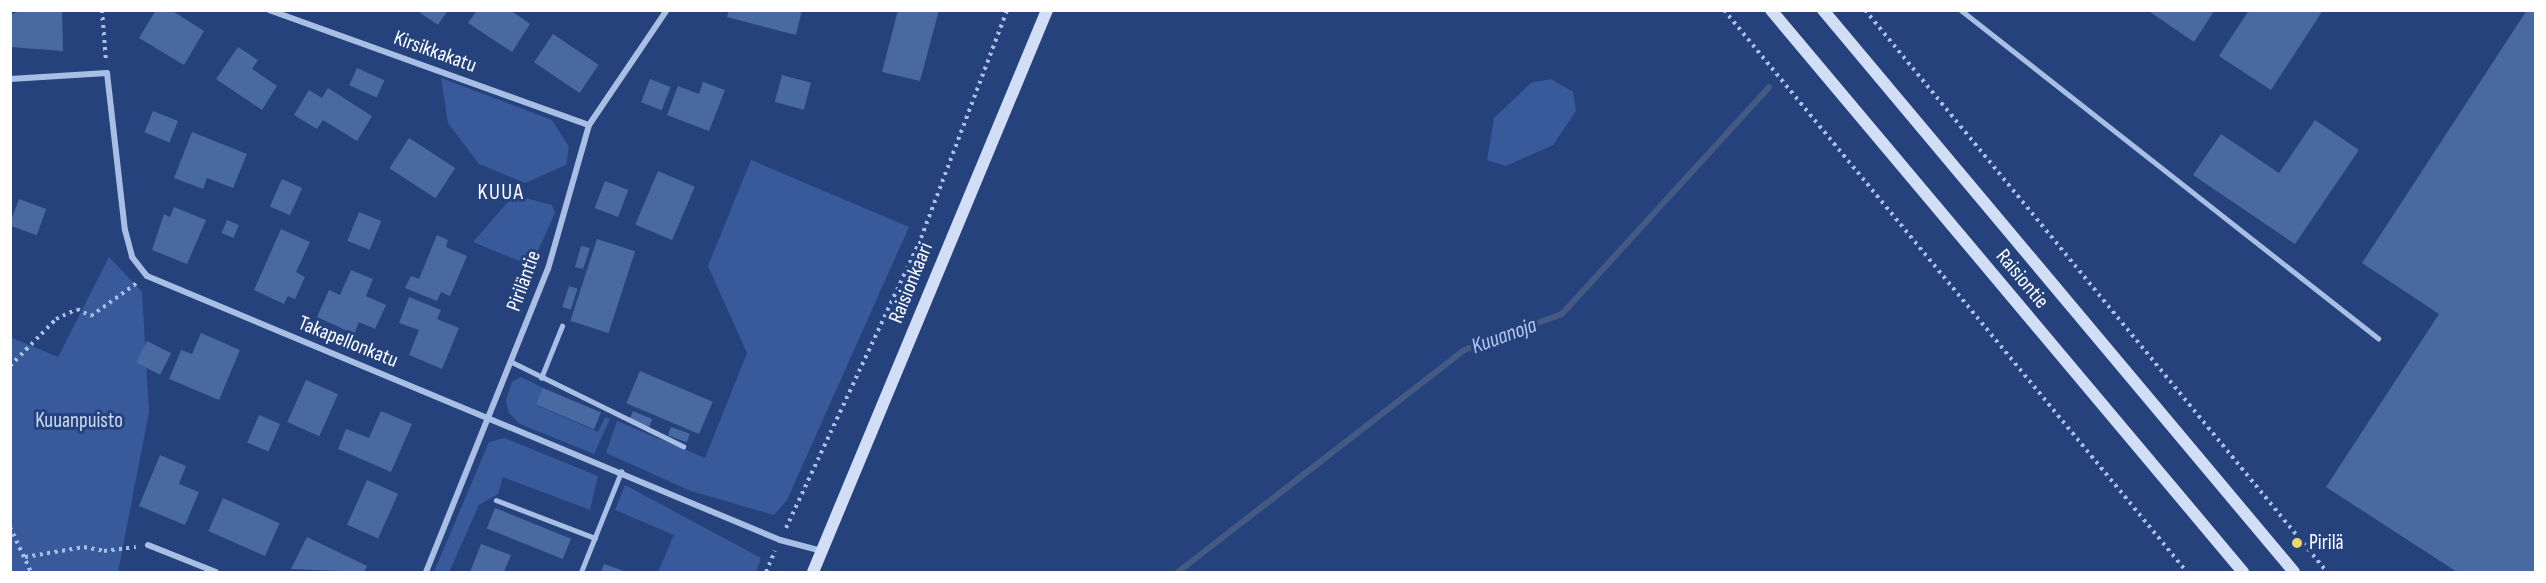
<!DOCTYPE html>
<html>
<head>
<meta charset="utf-8">
<style>
  body { margin:0 }
  #map { position:relative; width:2546px; height:583px; overflow:hidden; background:#25427c; font-family:"Sofia Sans Condensed",sans-serif }
  div>[style] { position:absolute }
  [style*='--x'] { left:calc(var(--x)*1px); top:calc(var(--y)*1px); width:calc(var(--w)*1px); rotate:calc(var(--a)*1deg) }
  .green>* { inset:0; background:#385a9a }
  .stream>* { height:6px; margin:-3px; padding:0 3px; transform-origin:3px; border-radius:3px; background:#445a85 }
  .building>* { inset:0; background:#4969a3; transform-origin:0 0 }
  .path>* { height:4px; margin-top:-2px; transform-origin:0; background:repeating-linear-gradient(90deg,#a9bee5 0 3px,transparent 0 7.5px) }
  .lane>* { height:4.5px; margin:-2.25px; padding:0 2.25px; transform-origin:2.25px; border-radius:2.25px; background:#a9bee5 }
  .street>* { height:6px; margin:-3px; padding:0 3px; transform-origin:3px; border-radius:3px; background:#a9bee5 }
  .secondary>* { height:12px; margin:-6px; padding:0 6px; transform-origin:6px; border-radius:6px; background:#d2def5 }
  .dots>* { width:16px; height:16px; translate:-50% -50%; box-sizing:border-box; border:3px solid #25427c; border-radius:50% }
  span { translate:-50% -50%; white-space:nowrap; text-align:center; line-height:1.15; -webkit-text-stroke:6px #25427c; paint-order:stroke }
  .street-label { font-size:21px; color:#fff }
  .park-label { font-size:21px; color:#ccdaf4 }
  .poi-label { font-size:21px; color:#fff }
  .left { translate:0 -50%; text-align:left }
  .neighbourhood-label { font-size:22px; color:#fff; letter-spacing:1.5px }
  .water-label { font-size:22px; color:#b4c8ed; font-style:italic }
  .frame { position:absolute; inset:0; border:12px solid #fff; pointer-events:none }
</style>
</head>
<body>
<div id="map">
  <div class="green">
    <div style="clip-path:polygon(441px 78px,552px 120px,569px 147px,566px 165px,525px 183px,479px 164px,448px 123px)"></div>
    <div style="clip-path:polygon(1551px 79px,1573px 92px,1576px 111px,1553px 145px,1506px 166px,1487px 160px,1494px 118px,1531px 83px)"></div>
    <div style="clip-path:polygon(751px 160px,909px 227px,787px 500px,774px 515px,691px 491px,606px 453px,617px 421px,705px 458px,747px 353px,708px 266px)"></div>
    <div style="clip-path:polygon(514px 195px,552px 205px,555px 213px,531px 266px,473px 242px)"></div>
    <div style="clip-path:polygon(109px 257px,142px 292px,149px 412px,118px 572px,11px 572px,10px 337px,58px 357px)"></div>
    <div style="clip-path:polygon(521px 377px,543px 388px,536px 405px,598px 432px,605px 417px,610px 419px,594px 454px,520px 424px,509px 413px,506px 401px,512px 382px)"></div>
    <div style="clip-path:polygon(504px 438px,598px 476px,590px 510px,503px 477px,498px 494px,479px 505px,449px 572px,434px 572px,489px 442px)"></div>
    <div style="clip-path:polygon(625px 485px,761px 558px,756px 572px,658px 572px,674px 535px,615px 510px)"></div>
  </div>
  <div class="stream">
    <div style="--x:1178;--y:572;--w:362;--a:-37.8"></div>
    <div style="--x:1464;--y:350;--w:104;--a:-20.2"></div>
    <div style="--x:1562;--y:314;--w:307;--a:-47.6"></div>
  </div>
  <div class="building">
    <div style="clip-path:polygon(22px 10px,62px 10px,63px 51px,10px 47px,10px 15px)"></div>
    <div style="clip-path:polygon(156px 10px,171px 10px,204px 31px,184px 65px,139px 38px)"></div>
    <div style="clip-path:polygon(416px 10px,448px 10px,438px 25px)"></div>
    <div style="clip-path:polygon(477px 10px,510px 10px,530px 24px,512px 52px,468px 23px)"></div>
    <div style="clip-path:polygon(729px 10px,802px 10px,796px 35px,727px 17px)"></div>
    <div style="clip-path:polygon(898px 10px,939px 10px,920px 81px,882px 72px)"></div>
    <div style="clip-path:polygon(2147px 10px,2213px 10px,2214px 11px,2194px 42px)"></div>
    <div style="clip-path:polygon(2249px 10px,2323px 10px,2271px 90px,2219px 56px)"></div>
    <div style="clip-path:polygon(2527px 10px,2536px 10px,2536px 572px,2457px 572px,2326px 487px,2439px 314px,2362px 263px)"></div>
    <div style="left:553px;top:34px;width:55px;height:34px;rotate:34deg"></div>
    <div style="clip-path:polygon(238px 47px,258px 60px,252px 69px,277px 86px,262px 110px,216px 79px)"></div>
    <div style="left:357px;top:68px;width:30px;height:19px;rotate:24deg"></div>
    <div style="left:782px;top:75px;width:30px;height:28px;rotate:15deg"></div>
    <div style="left:650px;top:79px;width:22px;height:25px;rotate:21deg"></div>
    <div style="clip-path:polygon(703px 82px,725px 90px,709px 131px,667px 115px,678px 86px,699px 94px)"></div>
    <div style="clip-path:polygon(328px 88px,372px 116px,357px 141px,323px 120px,317px 129px,294px 115px,309px 90px,322px 98px)"></div>
    <div style="left:153px;top:111px;width:27px;height:23px;rotate:22deg"></div>
    <div style="clip-path:polygon(2315px 120px,2359px 150px,2295px 244px,2193px 175px,2221px 134px,2279px 173px)"></div>
    <div style="clip-path:polygon(192px 132px,247px 154px,233px 188px,207px 178px,203px 189px,174px 178px)"></div>
    <div style="left:409px;top:138px;width:55px;height:36px;rotate:33deg"></div>
    <div style="left:658px;top:171px;width:40px;height:58px;rotate:23deg"></div>
    <div style="left:282px;top:179px;width:22px;height:30px;rotate:24deg"></div>
    <div style="left:605px;top:181px;width:25px;height:29px;rotate:21deg"></div>
    <div style="left:19px;top:199px;width:29px;height:28px;rotate:20deg"></div>
    <div style="clip-path:polygon(174px 207px,206px 220px,187px 264px,152px 250px,164px 214px,170px 217px)"></div>
    <div style="left:359px;top:212px;width:24px;height:31px;rotate:22deg"></div>
    <div style="left:227px;top:220px;width:13px;height:14px;rotate:23deg"></div>
    <div style="clip-path:polygon(281px 229px,310px 242px,296px 272px,305px 277px,295px 299px,288px 296px,284px 304px,254px 290px)"></div>
    <div style="clip-path:polygon(437px 235px,448px 240px,446px 247px,467px 256px,450px 296px,441px 292px,437px 301px,405px 288px,411px 276px,419px 279px)"></div>
    <div style="left:597px;top:239px;width:40px;height:86px;rotate:18deg"></div>
    <div style="clip-path:polygon(581px 246px,590px 248px,583px 269px,575px 267px)"></div>
    <div style="clip-path:polygon(351px 270px,373px 279px,366px 296px,386px 305px,375px 329px,359px 322px,354px 334px,317px 317px,329px 290px,340px 295px)"></div>
    <div style="left:569px;top:286px;width:9px;height:22px;rotate:18deg"></div>
    <div style="clip-path:polygon(409px 297px,441px 310px,437px 319px,459px 328px,442px 369px,409px 355px,419px 330px,399px 323px)"></div>
    <div style="clip-path:polygon(201px 333px,240px 350px,219px 400px,169px 379px,181px 350px,192px 354px)"></div>
    <div style="left:147px;top:341px;width:27px;height:24px;rotate:27deg"></div>
    <div style="left:640px;top:371px;width:79px;height:35px;rotate:23deg"></div>
    <div style="left:306px;top:380px;width:35px;height:46px;rotate:24deg"></div>
    <div style="left:543px;top:388px;width:63px;height:18px;rotate:23deg"></div>
    <div style="clip-path:polygon(381px 411px,412px 424px,391px 472px,338px 449px,346px 429px,369px 438px)"></div>
    <div style="left:633px;top:411px;width:21px;height:9px;rotate:23deg"></div>
    <div style="left:259px;top:415px;width:23px;height:30px;rotate:23deg"></div>
    <div style="left:671px;top:427px;width:20px;height:9px;rotate:20deg"></div>
    <div style="clip-path:polygon(160px 455px,186px 466px,179px 484px,199px 492px,185px 525px,139px 506px)"></div>
    <div style="left:367px;top:480px;width:34px;height:49px;rotate:24deg"></div>
    <div style="left:223px;top:498px;width:62px;height:36px;rotate:24deg"></div>
    <div style="left:495px;top:508px;width:82px;height:22px;rotate:22deg"></div>
    <div style="clip-path:polygon(307px 537px,367px 566px,364px 572px,291px 569px)"></div>
    <div style="clip-path:polygon(481px 544px,511px 555px,504px 572px,470px 572px)"></div>
    <div style="clip-path:polygon(604px 564px,627px 572px,601px 572px)"></div>
  </div>
  <div class="path">
    <div style="--x:102;--y:10;--w:51;--a:85.5"></div>
    <div style="--x:1724;--y:10;--w:728;--a:50.52"></div>
    <div style="--x:1865;--y:10;--w:728;--a:50.58"></div>
    <div style="--x:10;--y:366;--w:66;--a:-45.6"></div>
    <div style="--x:56;--y:319;--w:23;--a:-25"></div>
    <div style="--x:77;--y:309;--w:16;--a:27"></div>
    <div style="--x:91;--y:316;--w:57;--a:-35.7"></div>
    <div style="--x:10;--y:527;--w:50;--a:65"></div>
    <div style="--x:786;--y:528;--w:320;--a:-65"></div>
    <div style="--x:921;--y:238;--w:244;--a:-69.3"></div>
    <div style="--x:25;--y:557;--w:60;--a:-9.6"></div>
    <div style="--x:84;--y:547;--w:20;--a:11"></div>
    <div style="--x:104;--y:551;--w:32;--a:-7"></div>
    <div style="--x:766;--y:572;--w:23;--a:-67"></div>
  </div>
  <div class="lane">
    <div style="--x:1961;--y:10;--w:531;--a:38.19"></div>
    <div style="--x:512;--y:362;--w:191;--a:26.2"></div>
    <div style="--x:541;--y:378;--w:56;--a:-68"></div>
    <div style="--x:496;--y:500;--w:106;--a:21"></div>
    <div style="--x:581;--y:572;--w:108;--a:-68.2"></div>
  </div>
  <div class="street">
    <div style="--x:269;--y:10;--w:340;--a:19.8"></div>
    <div style="--x:10;--y:79;--w:97;--a:-3.5"></div>
    <div style="--x:107;--y:73;--w:158;--a:83.5"></div>
    <div style="--x:125;--y:230;--w:28;--a:75"></div>
    <div style="--x:132;--y:257;--w:24;--a:52"></div>
    <div style="--x:147;--y:276;--w:686;--a:22.64"></div>
    <div style="--x:780;--y:540;--w:43;--a:14.7"></div>
    <div style="--x:148;--y:545;--w:73;--a:21.7"></div>
    <div style="--x:426;--y:572;--w:327;--a:-68.1"></div>
    <div style="--x:548;--y:269;--w:150;--a:-74.1"></div>
    <div style="--x:589;--y:125;--w:139;--a:-55.9"></div>
  </div>
  <div class="secondary">
    <div style="--x:1771;--y:10;--w:734;--a:49.97"></div>
    <div style="--x:1823;--y:10;--w:733;--a:50.03"></div>
    <div style="--x:813;--y:572;--w:609;--a:-67.39"></div>
  </div>
  <div class="dots">
    <div style="left:2297px;top:543px;background:#eed66d"></div>
  </div>
  <div class="street-label">
    <span style="left:435px;top:52px;rotate:20deg">Kirsikkakatu</span>
    <span style="left:2022px;top:279px;rotate:50deg">Raisiontie</span>
    <span style="left:524px;top:281px;rotate:-70deg">Piriläntie</span>
    <span style="left:911px;top:283px;rotate:-68deg">Raisionkaari</span>
    <span style="left:348px;top:342px;rotate:22deg">Takapellonkatu</span>
  </div>
  <div class="park-label">
    <span style="left:79px;top:421px">Kuuanpuisto</span>
  </div>
  <div class="poi-label">
    <span class="left" style="left:2309px;top:543px">Pirilä</span>
  </div>
  <div class="neighbourhood-label">
    <span style="left:501px;top:193px">KUUA</span>
  </div>
  <div class="water-label">
    <span style="left:1504px;top:336px;rotate:-20deg">Kuuanoja</span>
  </div>
  <div class="frame"></div>
</div>
</body>
</html>
